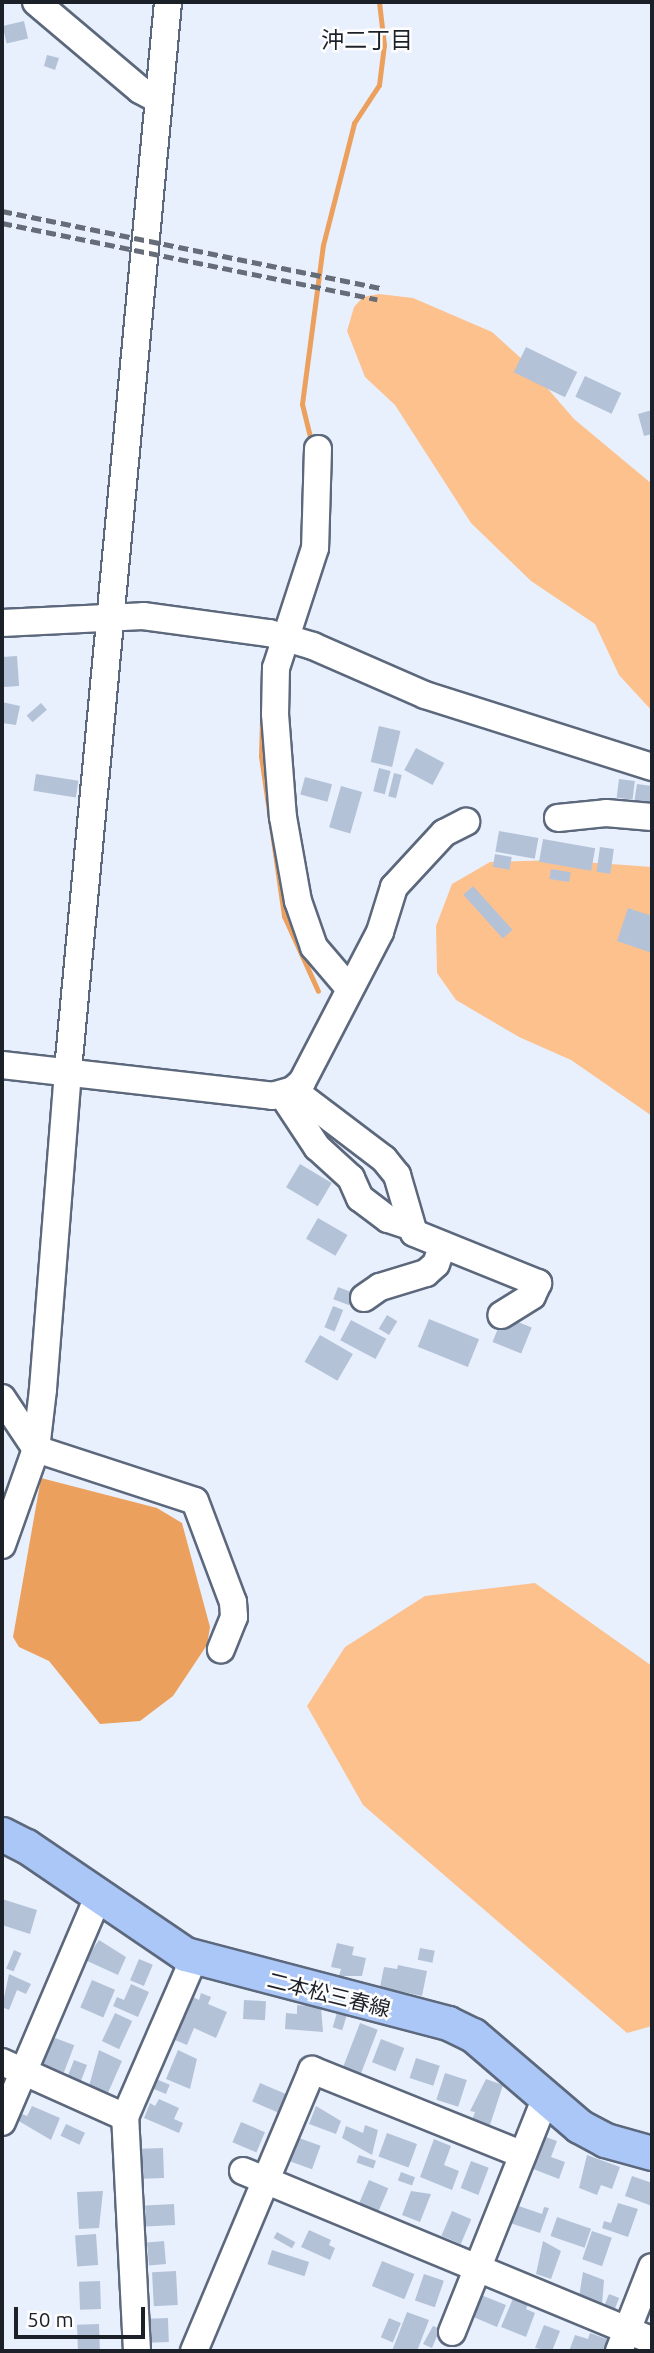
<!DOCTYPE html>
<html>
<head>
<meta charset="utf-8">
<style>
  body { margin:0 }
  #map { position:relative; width:654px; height:2353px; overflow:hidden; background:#e8f0fe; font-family:Ubuntu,"Noto Sans JP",sans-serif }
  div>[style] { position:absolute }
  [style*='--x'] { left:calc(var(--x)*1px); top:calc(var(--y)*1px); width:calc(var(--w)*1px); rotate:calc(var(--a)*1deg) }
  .green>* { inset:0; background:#fdc18e }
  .water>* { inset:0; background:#eba05d }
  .stream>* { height:5px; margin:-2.5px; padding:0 2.5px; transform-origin:2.5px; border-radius:2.5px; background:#eba05d }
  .building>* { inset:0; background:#b4c2d8; transform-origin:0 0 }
  .roads { filter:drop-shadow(2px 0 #5c687c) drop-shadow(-2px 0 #5c687c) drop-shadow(0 2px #5c687c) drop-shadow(0 -2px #5c687c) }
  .minor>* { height:26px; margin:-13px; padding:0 13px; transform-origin:13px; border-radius:13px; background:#fff }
  .major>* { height:33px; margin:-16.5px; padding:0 16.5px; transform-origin:16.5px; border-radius:16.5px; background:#aac7f8 }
  .rail>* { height:5px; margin-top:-2.5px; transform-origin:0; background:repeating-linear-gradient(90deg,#676d78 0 10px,transparent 0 15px) }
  span { translate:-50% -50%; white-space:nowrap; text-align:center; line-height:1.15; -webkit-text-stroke:5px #fdfdfd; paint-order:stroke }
  .street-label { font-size:21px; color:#1c2029 }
  .neighbourhood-label { font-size:23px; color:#1c2029 }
  .frame { position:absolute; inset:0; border:4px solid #1c2029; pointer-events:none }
  .scale { position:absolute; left:14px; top:2307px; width:131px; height:32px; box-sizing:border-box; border:4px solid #1c2029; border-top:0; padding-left:9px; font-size:21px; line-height:24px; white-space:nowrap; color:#1c2029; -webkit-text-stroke:5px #fdfdfd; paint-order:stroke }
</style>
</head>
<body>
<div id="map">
  <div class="green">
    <div style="clip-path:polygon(379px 294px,413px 298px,492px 332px,523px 360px,574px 419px,652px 484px,652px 711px,619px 675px,595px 624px,531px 581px,471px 523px,395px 405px,365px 377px,347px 331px,354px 307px,363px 297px)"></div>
    <div style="clip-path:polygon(556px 860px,652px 867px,652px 1116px,571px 1060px,519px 1037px,456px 1000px,437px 973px,436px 926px,452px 884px,490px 862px)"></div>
    <div style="clip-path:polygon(535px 1583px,652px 1666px,652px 2026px,627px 2033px,363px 1805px,307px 1706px,345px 1647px,425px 1596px)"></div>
  </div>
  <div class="water">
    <div style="clip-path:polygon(41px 1478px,157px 1508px,182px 1523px,210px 1627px,207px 1645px,173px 1696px,140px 1721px,100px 1724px,49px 1661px,19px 1647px,13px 1637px)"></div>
  </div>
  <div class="stream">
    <div style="--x:312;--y:445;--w:42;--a:-103.7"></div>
    <div style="--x:302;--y:404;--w:160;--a:-82.5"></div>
    <div style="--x:323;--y:245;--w:126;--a:-75.7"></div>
    <div style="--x:354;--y:123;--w:45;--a:-56.7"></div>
    <div style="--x:379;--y:85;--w:40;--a:-82.9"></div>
    <div style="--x:384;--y:45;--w:43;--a:-96.6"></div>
    <div style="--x:263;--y:685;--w:71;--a:91.6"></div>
    <div style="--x:261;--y:756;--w:162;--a:81.8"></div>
    <div style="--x:284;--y:916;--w:82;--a:65.6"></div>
  </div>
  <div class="building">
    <div style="left:24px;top:21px;width:18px;height:22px;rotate:77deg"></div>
    <div style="clip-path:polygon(47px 55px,59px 58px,55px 70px,44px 66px)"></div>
    <div style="left:526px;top:347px;width:57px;height:28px;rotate:26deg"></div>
    <div style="left:585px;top:376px;width:40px;height:23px;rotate:25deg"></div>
    <div style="clip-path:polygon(652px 410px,652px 434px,644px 436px,638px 414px)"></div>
    <div style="left:17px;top:656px;width:30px;height:15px;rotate:86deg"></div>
    <div style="clip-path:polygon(2px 702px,20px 706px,16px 725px,2px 723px)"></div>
    <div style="left:41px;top:703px;width:9px;height:19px;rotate:49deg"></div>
    <div style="left:379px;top:726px;width:22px;height:37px;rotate:13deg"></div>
    <div style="left:416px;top:748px;width:32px;height:25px;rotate:28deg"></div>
    <div style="left:379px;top:768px;width:12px;height:24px;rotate:14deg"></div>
    <div style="left:394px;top:773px;width:8px;height:24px;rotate:14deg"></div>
    <div style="left:36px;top:774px;width:43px;height:17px;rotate:9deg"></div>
    <div style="left:305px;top:777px;width:28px;height:18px;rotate:15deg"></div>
    <div style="left:619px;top:779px;width:16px;height:19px;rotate:7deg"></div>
    <div style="clip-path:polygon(637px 784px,652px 786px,652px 806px,634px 803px)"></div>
    <div style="left:341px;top:786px;width:22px;height:43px;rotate:16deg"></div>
    <div style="left:499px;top:831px;width:40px;height:21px;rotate:10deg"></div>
    <div style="left:543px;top:839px;width:53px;height:23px;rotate:10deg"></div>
    <div style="left:600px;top:847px;width:14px;height:25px;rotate:8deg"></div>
    <div style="left:495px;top:854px;width:17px;height:13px;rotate:10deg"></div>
    <div style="left:551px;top:869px;width:20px;height:10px;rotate:9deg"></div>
    <div style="left:473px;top:886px;width:59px;height:13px;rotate:48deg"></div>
    <div style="clip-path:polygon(628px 908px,652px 916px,652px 953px,617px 941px)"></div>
    <div style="left:300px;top:1164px;width:37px;height:27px;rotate:31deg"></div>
    <div style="left:318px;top:1218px;width:34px;height:24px;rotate:30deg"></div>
    <div style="left:338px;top:1287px;width:17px;height:13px;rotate:21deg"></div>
    <div style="left:333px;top:1306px;width:11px;height:23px;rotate:22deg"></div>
    <div style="left:387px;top:1315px;width:12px;height:16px;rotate:31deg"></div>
    <div style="left:503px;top:1316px;width:31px;height:28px;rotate:22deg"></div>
    <div style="left:429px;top:1319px;width:54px;height:30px;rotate:22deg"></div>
    <div style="left:351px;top:1320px;width:40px;height:23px;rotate:28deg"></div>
    <div style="left:320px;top:1335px;width:38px;height:31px;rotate:30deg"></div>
    <div style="clip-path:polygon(2px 1899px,37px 1910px,30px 1934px,2px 1925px)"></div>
    <div style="clip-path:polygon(99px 1940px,126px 1957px,118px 1975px,85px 1960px)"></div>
    <div style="clip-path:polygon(337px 1943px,354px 1947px,352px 1955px,366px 1958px,362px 1976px,339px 1976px,341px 1969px,331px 1967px)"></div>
    <div style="left:420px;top:1948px;width:15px;height:12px;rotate:11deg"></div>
    <div style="left:14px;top:1950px;width:8px;height:20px;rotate:23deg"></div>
    <div style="left:139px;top:1959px;width:15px;height:23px;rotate:23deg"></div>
    <div style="clip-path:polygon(398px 1965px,427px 1971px,422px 1996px,380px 1987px,384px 1967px,397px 1969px)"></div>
    <div style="clip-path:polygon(9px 1974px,31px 1984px,26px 1994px,17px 1990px,9px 2010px,2px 2007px)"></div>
    <div style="left:92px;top:1980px;width:25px;height:30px;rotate:23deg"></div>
    <div style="clip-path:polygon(131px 1984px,149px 1992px,138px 2017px,113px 2006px,117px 1997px,124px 2000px)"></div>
    <div style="clip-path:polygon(201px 1993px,211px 1997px,208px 2004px,227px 2012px,216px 2038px,194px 2028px,187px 2045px,175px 2040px,193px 1997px,199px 2000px)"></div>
    <div style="left:244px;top:2000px;width:22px;height:19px;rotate:3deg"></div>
    <div style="clip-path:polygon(297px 2005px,321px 2007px,323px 2032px,285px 2029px,286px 2013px,297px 2014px)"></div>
    <div style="left:115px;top:2013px;width:19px;height:31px;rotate:25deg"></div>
    <div style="left:337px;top:2013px;width:10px;height:15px;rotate:17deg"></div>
    <div style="left:360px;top:2023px;width:19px;height:48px;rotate:21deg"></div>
    <div style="left:50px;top:2036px;width:26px;height:29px;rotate:21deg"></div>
    <div style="left:381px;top:2039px;width:25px;height:25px;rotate:21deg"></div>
    <div style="clip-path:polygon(99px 2050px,122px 2061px,107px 2095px,89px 2086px)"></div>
    <div style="clip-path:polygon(178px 2050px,197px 2059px,190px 2089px,166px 2079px)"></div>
    <div style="left:416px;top:2058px;width:25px;height:21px;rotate:18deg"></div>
    <div style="left:74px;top:2060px;width:14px;height:18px;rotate:21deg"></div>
    <div style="left:445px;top:2073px;width:23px;height:28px;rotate:18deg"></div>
    <div style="left:156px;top:2079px;width:15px;height:10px;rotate:23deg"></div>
    <div style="clip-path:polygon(486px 2079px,503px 2085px,488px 2131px,470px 2125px,475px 2112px,470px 2111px)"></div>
    <div style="left:260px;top:2083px;width:30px;height:20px;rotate:23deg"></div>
    <div style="clip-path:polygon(159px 2099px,179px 2108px,174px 2119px,183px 2123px,179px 2133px,144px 2118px,150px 2103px,155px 2106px)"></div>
    <div style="clip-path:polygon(32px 2106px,60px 2118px,51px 2140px,17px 2120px,20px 2113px,27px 2116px)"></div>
    <div style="clip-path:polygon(316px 2106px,341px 2121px,336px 2134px,309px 2124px)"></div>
    <div style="left:241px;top:2122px;width:26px;height:22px;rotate:23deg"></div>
    <div style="left:66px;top:2124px;width:21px;height:13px;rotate:25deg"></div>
    <div style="clip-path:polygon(365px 2125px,378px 2130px,372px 2155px,342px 2138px,346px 2126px,363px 2133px)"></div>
    <div style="left:387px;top:2133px;width:32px;height:25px;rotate:20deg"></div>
    <div style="clip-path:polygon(540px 2135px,557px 2141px,551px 2157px,565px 2162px,559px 2179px,528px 2167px)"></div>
    <div style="left:299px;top:2138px;width:23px;height:25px;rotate:20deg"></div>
    <div style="clip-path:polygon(434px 2139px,451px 2146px,444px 2165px,459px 2171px,452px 2190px,420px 2177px)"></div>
    <div style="left:163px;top:2148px;width:30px;height:22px;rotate:88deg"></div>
    <div style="left:359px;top:2155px;width:18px;height:8px;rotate:19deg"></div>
    <div style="clip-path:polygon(587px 2155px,620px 2167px,612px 2189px,601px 2185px,597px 2195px,579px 2188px)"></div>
    <div style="left:471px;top:2161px;width:19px;height:29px;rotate:21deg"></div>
    <div style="left:401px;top:2172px;width:15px;height:9px;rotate:20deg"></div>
    <div style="clip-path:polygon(632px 2176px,652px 2183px,652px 2206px,625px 2196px)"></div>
    <div style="left:369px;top:2180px;width:21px;height:28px;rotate:23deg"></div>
    <div style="clip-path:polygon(103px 2191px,99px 2228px,79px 2229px,77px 2192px)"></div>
    <div style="clip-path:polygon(411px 2191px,431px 2194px,420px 2222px,402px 2215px)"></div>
    <div style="clip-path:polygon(618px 2203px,638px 2209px,628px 2237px,602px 2228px,604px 2221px,611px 2223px)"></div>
    <div style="left:174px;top:2204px;width:21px;height:29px;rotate:87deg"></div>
    <div style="clip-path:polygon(513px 2204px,542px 2214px,544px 2207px,549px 2208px,540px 2233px,507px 2222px)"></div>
    <div style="left:452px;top:2211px;width:21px;height:27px;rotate:23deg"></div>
    <div style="left:557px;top:2217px;width:36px;height:20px;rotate:19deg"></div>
    <div style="clip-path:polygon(309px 2230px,331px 2240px,329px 2245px,335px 2248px,330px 2260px,301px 2247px)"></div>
    <div style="left:592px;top:2231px;width:21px;height:30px;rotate:19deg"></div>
    <div style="left:277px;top:2232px;width:21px;height:7px;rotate:29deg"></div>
    <div style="left:96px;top:2234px;width:31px;height:21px;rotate:86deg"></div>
    <div style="left:164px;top:2241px;width:23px;height:17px;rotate:85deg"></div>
    <div style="clip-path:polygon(543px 2241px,561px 2251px,551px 2279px,536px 2274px)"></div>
    <div style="left:272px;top:2250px;width:39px;height:15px;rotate:18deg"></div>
    <div style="left:382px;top:2261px;width:35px;height:27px;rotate:22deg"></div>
    <div style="left:176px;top:2271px;width:34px;height:24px;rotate:87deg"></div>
    <div style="clip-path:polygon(583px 2272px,604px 2280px,602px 2305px,579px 2297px)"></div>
    <div style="left:424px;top:2274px;width:21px;height:28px;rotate:19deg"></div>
    <div style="left:100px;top:2281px;width:28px;height:21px;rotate:88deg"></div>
    <div style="clip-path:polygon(476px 2293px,506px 2305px,497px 2327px,471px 2316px)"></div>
    <div style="left:609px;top:2294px;width:11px;height:14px;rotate:22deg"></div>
    <div style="clip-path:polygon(514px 2296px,529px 2302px,526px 2309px,535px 2313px,526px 2337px,501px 2327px)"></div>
    <div style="clip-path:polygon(407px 2312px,429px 2320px,417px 2351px,392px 2351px)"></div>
    <div style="left:168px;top:2318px;width:24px;height:20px;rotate:88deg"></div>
    <div style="left:389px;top:2318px;width:13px;height:21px;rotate:23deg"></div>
    <div style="left:99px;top:2324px;width:27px;height:22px;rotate:88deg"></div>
    <div style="clip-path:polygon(544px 2325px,560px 2331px,552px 2351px,535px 2348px)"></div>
    <div style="clip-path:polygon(433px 2326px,440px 2329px,432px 2348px,423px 2344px)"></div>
    <div style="clip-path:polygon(590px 2333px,607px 2339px,603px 2351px,569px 2351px,575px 2335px,588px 2339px)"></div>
  </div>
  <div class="roads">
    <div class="minor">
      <div style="--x:36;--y:2;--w:136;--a:40.2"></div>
      <div style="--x:140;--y:90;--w:21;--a:28"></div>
      <div style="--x:318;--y:449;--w:99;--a:91.7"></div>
      <div style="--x:315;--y:548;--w:126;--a:108"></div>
      <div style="--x:276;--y:668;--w:46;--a:91.2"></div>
      <div style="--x:275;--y:714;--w:103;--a:85.6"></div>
      <div style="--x:283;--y:817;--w:85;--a:79.9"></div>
      <div style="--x:298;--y:901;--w:49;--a:70.8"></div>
      <div style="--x:314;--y:947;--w:54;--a:49.5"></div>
      <div style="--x:2;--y:623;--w:141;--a:-2.8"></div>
      <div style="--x:143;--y:616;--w:127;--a:7.7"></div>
      <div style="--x:269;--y:633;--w:46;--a:16.5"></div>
      <div style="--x:313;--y:646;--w:122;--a:23.6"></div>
      <div style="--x:425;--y:695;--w:238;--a:17.6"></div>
      <div style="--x:558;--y:818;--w:48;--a:-5.9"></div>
      <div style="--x:606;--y:813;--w:46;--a:5"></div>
      <div style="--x:2;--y:1065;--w:272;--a:6.5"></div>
      <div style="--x:272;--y:1096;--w:22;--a:-16"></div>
      <div style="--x:293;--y:1090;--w:12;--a:-42"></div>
      <div style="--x:302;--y:1082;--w:169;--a:-62.5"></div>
      <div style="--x:380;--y:932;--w:47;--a:-72.7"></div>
      <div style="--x:394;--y:887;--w:74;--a:-47.2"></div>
      <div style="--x:444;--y:833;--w:25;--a:-27"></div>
      <div style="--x:293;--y:1090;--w:114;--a:37.2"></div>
      <div style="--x:384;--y:1159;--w:21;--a:51"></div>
      <div style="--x:397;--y:1175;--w:60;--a:73.7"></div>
      <div style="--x:414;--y:1233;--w:134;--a:22"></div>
      <div style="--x:538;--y:1283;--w:14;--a:115"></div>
      <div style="--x:532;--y:1296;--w:36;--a:148"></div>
      <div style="--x:282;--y:1094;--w:64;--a:56.6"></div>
      <div style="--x:317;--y:1147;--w:46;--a:42.4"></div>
      <div style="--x:351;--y:1178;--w:22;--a:66"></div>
      <div style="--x:360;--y:1198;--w:35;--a:37"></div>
      <div style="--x:388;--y:1219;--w:23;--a:18"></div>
      <div style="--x:364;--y:1298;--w:19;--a:-35"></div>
      <div style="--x:380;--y:1287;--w:48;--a:-16.9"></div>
      <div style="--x:426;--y:1273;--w:13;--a:-42"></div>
      <div style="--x:436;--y:1264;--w:20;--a:-70"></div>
      <div style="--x:2;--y:1398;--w:61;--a:56.3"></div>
      <div style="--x:36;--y:1449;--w:167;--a:18.1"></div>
      <div style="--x:195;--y:1501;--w:108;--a:69.4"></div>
      <div style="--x:233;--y:1602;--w:15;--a:86"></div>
      <div style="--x:234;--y:1617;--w:35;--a:112"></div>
      <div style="--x:2;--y:1545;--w:102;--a:-70.5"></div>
      <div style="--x:36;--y:1449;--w:60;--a:-83.3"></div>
      <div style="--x:43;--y:1389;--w:320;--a:-85.5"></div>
      <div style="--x:68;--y:1070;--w:1073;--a:-84.65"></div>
      <div style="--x:2;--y:2062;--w:135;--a:24.1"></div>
      <div style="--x:2;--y:2122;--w:247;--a:-66.9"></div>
      <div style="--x:243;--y:2171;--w:443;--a:22.5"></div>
      <div style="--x:452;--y:2332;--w:255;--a:-68.2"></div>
      <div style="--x:137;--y:2351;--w:234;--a:-92.9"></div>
      <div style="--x:125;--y:2117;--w:173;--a:-66.5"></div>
      <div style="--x:194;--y:2351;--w:305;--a:-67.2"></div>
      <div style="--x:312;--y:2070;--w:227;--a:21.9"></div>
      <div style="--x:619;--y:2351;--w:90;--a:-68.6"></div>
    </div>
    <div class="major">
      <div style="--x:2;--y:1834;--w:27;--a:27"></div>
      <div style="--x:26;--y:1846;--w:192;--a:34.2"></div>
      <div style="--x:185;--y:1954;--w:272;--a:14.7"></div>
      <div style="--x:448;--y:2023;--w:28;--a:26"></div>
      <div style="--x:473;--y:2035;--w:140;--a:40.6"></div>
      <div style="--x:579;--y:2126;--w:30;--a:28"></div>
      <div style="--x:605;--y:2140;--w:49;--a:15.5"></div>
    </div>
  </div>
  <div class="rail">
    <div style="--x:2;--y:211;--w:386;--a:11.5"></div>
    <div style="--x:2;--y:223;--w:383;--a:11.5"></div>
  </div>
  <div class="street-label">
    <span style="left:329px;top:1994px;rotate:14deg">二本松三春線</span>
  </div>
  <div class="neighbourhood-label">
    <span style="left:367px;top:40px">沖二丁目</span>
  </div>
  <div class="frame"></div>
  <div class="scale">50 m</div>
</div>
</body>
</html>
